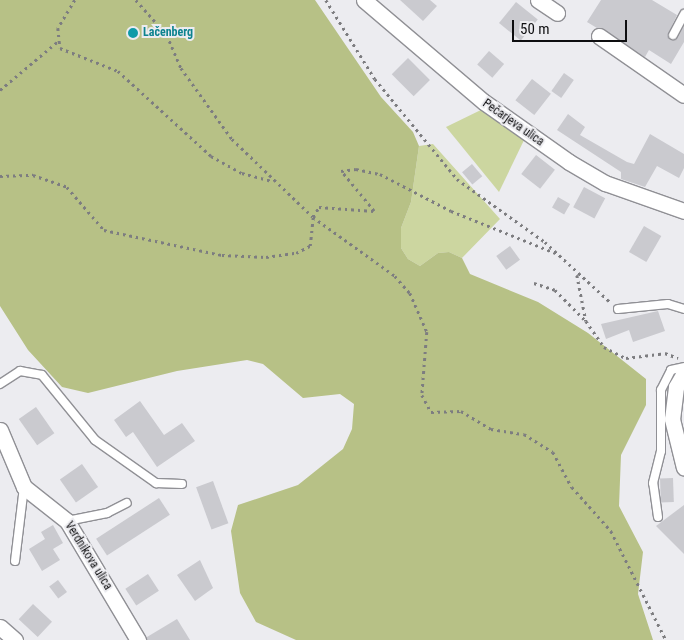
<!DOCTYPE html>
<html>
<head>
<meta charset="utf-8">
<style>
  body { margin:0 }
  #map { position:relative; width:684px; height:640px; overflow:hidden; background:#ececf0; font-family:"Roboto Condensed",sans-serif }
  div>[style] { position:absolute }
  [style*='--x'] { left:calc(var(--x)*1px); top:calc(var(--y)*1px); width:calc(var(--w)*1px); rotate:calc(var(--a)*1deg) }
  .green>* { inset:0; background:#ccd6a0 }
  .forest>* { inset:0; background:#b7c186 }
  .building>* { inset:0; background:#cacacf; transform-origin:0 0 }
  .path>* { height:2.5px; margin-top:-1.25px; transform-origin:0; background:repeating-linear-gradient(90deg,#7d7d80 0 2.5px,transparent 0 6.5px) }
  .roads { filter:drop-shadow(1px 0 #909095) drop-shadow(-1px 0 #909095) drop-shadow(0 1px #909095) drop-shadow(0 -1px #909095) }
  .service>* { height:8px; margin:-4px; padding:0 4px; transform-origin:4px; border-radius:4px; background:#fff }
  .minor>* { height:15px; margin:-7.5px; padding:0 7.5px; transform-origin:7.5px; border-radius:7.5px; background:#fff }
  .dots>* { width:14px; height:14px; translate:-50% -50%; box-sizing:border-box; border:2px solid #ececf0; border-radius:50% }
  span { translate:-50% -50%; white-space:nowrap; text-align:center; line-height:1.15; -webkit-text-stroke:4px #ececf0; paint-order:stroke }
  .culture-label { font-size:12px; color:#0d838f; font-weight:700 }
  .left { translate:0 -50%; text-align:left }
  .street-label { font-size:12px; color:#0e0e10 }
  .scale { position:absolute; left:512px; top:20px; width:115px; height:22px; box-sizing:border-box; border:2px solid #0e0e10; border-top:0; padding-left:6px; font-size:15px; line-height:18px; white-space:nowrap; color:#0e0e10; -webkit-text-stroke:4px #ececf0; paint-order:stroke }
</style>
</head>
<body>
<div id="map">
  <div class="green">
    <div style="clip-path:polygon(487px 107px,526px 136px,499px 192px,446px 127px)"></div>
    <div style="clip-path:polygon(433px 144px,500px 219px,462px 258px,449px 252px,438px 253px,420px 266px,408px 259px,401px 248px,401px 228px,411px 202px,419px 146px)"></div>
  </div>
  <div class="forest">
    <div style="clip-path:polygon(0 0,315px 0,381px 97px,413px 132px,419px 146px,411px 202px,401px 228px,401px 248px,408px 259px,420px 266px,438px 253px,449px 252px,462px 258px,470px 274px,538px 302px,588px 333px,646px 379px,646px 405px,621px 455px,619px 506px,643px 552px,638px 594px,653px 640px,296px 640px,256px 622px,240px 593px,231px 531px,238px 505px,298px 485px,343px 449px,352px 429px,354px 404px,340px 394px,303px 398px,263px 364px,247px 360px,177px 371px,88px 393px,62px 387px,28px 350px,0 306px)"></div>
  </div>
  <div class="building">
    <div style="clip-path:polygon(400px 0,430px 0,437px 6px,423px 21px)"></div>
    <div style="clip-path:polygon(601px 0,652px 0,677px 15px,667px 36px,676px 40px,684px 26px,684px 42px,671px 64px,649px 50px,645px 57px,587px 22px)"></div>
    <div style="left:516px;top:2px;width:28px;height:27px;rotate:39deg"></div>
    <div style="left:489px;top:51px;width:20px;height:18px;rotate:41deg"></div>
    <div style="left:408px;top:58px;width:31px;height:23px;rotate:45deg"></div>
    <div style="left:564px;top:73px;width:12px;height:22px;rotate:35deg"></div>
    <div style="left:532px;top:79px;width:24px;height:27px;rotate:38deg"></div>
    <div style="clip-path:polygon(568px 114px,585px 127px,580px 135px,627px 162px,634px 164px,650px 134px,684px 154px,684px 168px,679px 178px,657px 166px,645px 187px,621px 179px,621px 172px,557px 130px)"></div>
    <div style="left:536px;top:155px;width:24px;height:24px;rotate:38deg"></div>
    <div style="left:472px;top:164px;width:16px;height:13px;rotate:50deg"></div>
    <div style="left:584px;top:187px;width:24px;height:23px;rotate:28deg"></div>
    <div style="left:558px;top:197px;width:14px;height:12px;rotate:30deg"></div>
    <div style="left:644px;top:226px;width:20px;height:30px;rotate:30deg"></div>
    <div style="left:510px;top:246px;width:17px;height:17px;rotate:54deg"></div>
    <div style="clip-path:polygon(658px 311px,665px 331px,633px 342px,629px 330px,606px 339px,601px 324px)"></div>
    <div style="clip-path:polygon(140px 401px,164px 435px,182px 423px,195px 441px,157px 467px,133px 432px,126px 437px,114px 420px)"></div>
    <div style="left:36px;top:407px;width:32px;height:21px;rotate:55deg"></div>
    <div style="left:82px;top:464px;width:28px;height:27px;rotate:55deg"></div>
    <div style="left:673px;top:478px;width:24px;height:13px;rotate:88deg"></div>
    <div style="left:213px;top:481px;width:45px;height:18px;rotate:70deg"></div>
    <div style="left:159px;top:498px;width:20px;height:75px;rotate:57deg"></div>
    <div style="clip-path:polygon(684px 505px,684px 554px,656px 526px)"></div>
    <div style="clip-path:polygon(53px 525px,63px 543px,53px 549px,60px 560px,42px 571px,29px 549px,45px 539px,41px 532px)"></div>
    <div style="clip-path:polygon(200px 560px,213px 588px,195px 601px,177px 575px)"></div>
    <div style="left:148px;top:574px;width:20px;height:27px;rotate:57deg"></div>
    <div style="left:58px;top:580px;width:15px;height:11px;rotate:53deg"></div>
    <div style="left:33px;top:604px;width:26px;height:21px;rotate:43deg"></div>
    <div style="clip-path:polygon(177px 619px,190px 640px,147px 640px,147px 637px)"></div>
  </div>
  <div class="path">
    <div style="--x:75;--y:0;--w:33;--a:121"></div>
    <div style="--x:58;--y:28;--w:20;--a:84"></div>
    <div style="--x:60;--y:48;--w:62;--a:21.6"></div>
    <div style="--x:118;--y:71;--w:126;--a:42.4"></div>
    <div style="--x:211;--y:156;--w:35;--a:29"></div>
    <div style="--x:242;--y:173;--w:31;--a:15"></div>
    <div style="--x:136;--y:0;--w:47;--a:48.5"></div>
    <div style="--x:167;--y:35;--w:36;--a:67"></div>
    <div style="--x:181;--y:68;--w:87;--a:54.3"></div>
    <div style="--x:232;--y:139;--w:112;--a:43.9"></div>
    <div style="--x:313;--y:217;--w:101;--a:35.7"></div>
    <div style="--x:395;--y:276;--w:23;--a:49"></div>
    <div style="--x:410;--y:293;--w:43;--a:66.4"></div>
    <div style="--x:427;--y:332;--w:63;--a:94.5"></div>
    <div style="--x:422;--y:395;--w:19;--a:62"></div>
    <div style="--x:431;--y:412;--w:30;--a:-2"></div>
    <div style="--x:461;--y:411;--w:35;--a:31"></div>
    <div style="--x:491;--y:429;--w:33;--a:9"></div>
    <div style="--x:524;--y:434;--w:34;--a:32"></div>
    <div style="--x:553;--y:452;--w:40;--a:62"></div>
    <div style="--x:572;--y:487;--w:59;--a:48.4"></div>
    <div style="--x:611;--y:531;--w:122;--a:63.2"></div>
    <div style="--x:326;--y:0;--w:93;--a:58.2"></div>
    <div style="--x:375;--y:79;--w:129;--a:50.6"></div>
    <div style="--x:457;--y:179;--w:108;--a:35.6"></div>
    <div style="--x:545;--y:242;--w:90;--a:42.7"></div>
    <div style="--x:0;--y:90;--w:75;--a:-40.1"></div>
    <div style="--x:0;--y:176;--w:33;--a:-2"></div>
    <div style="--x:33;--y:175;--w:36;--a:19"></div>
    <div style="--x:67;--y:187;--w:57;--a:49.3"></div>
    <div style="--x:104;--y:230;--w:121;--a:12"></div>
    <div style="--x:222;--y:255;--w:44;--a:2.6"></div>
    <div style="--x:266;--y:257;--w:30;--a:-8"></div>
    <div style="--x:296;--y:253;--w:16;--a:-27"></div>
    <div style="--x:310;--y:246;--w:29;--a:-84"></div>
    <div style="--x:313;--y:217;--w:12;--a:-59"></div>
    <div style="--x:319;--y:207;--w:55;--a:4.2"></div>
    <div style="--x:374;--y:211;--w:52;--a:-129.5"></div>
    <div style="--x:341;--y:171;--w:15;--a:-8"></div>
    <div style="--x:356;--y:169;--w:25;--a:12"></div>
    <div style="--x:380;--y:174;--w:80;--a:27.5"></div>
    <div style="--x:451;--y:211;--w:115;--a:21.9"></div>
    <div style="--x:577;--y:275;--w:47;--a:78.9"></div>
    <div style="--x:586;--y:321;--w:32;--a:55"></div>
    <div style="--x:604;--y:347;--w:25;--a:27"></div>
    <div style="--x:626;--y:358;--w:39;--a:-7"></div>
    <div style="--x:665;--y:353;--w:14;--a:21"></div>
    <div style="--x:534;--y:283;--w:22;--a:18"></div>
    <div style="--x:555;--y:290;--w:42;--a:45"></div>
  </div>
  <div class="roads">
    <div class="service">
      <div style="--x:673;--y:35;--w:24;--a:-62"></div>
      <div style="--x:618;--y:309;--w:50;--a:-5.7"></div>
      <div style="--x:668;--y:304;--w:17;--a:17"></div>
      <div style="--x:0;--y:384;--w:24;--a:-33"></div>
      <div style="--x:20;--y:371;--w:22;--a:10"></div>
      <div style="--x:42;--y:375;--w:84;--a:50.8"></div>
      <div style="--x:95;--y:440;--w:75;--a:35.2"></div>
      <div style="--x:156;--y:483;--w:26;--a:2"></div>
      <div style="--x:658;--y:517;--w:34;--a:-98"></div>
      <div style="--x:653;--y:483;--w:33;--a:-76"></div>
      <div style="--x:661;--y:451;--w:61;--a:-90"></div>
      <div style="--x:661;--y:390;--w:22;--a:-63"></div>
      <div style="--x:671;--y:370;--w:13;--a:-13"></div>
      <div style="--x:67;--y:521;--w:41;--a:-11.3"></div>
      <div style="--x:107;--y:513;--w:22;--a:-27"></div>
      <div style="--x:15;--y:561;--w:75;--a:-83.1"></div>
    </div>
    <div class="minor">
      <div style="--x:364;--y:0;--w:157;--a:40.4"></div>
      <div style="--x:484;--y:102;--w:104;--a:35.2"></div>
      <div style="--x:569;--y:162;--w:42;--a:30.3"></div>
      <div style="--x:605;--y:183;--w:84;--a:19.5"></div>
      <div style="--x:538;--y:0;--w:23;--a:34"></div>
      <div style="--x:599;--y:36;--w:103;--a:34.8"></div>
      <div style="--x:684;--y:373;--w:16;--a:120"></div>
      <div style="--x:676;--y:387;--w:32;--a:97"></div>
      <div style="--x:672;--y:419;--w:50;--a:76.2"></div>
      <div style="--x:0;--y:430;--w:62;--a:67.2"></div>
      <div style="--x:24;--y:487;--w:55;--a:38.3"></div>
      <div style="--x:67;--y:521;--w:139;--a:59.2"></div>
      <div style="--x:0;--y:627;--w:20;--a:41"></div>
    </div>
  </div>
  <div class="dots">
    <div style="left:133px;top:33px;background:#0f9aa8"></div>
  </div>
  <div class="culture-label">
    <span class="left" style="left:143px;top:33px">Lačenberg</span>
  </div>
  <div class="street-label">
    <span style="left:513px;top:123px;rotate:35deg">Pečarjeva ulica</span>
    <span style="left:88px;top:556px;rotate:58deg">Verdnikova ulica</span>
  </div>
  <div class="scale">50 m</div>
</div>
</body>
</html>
